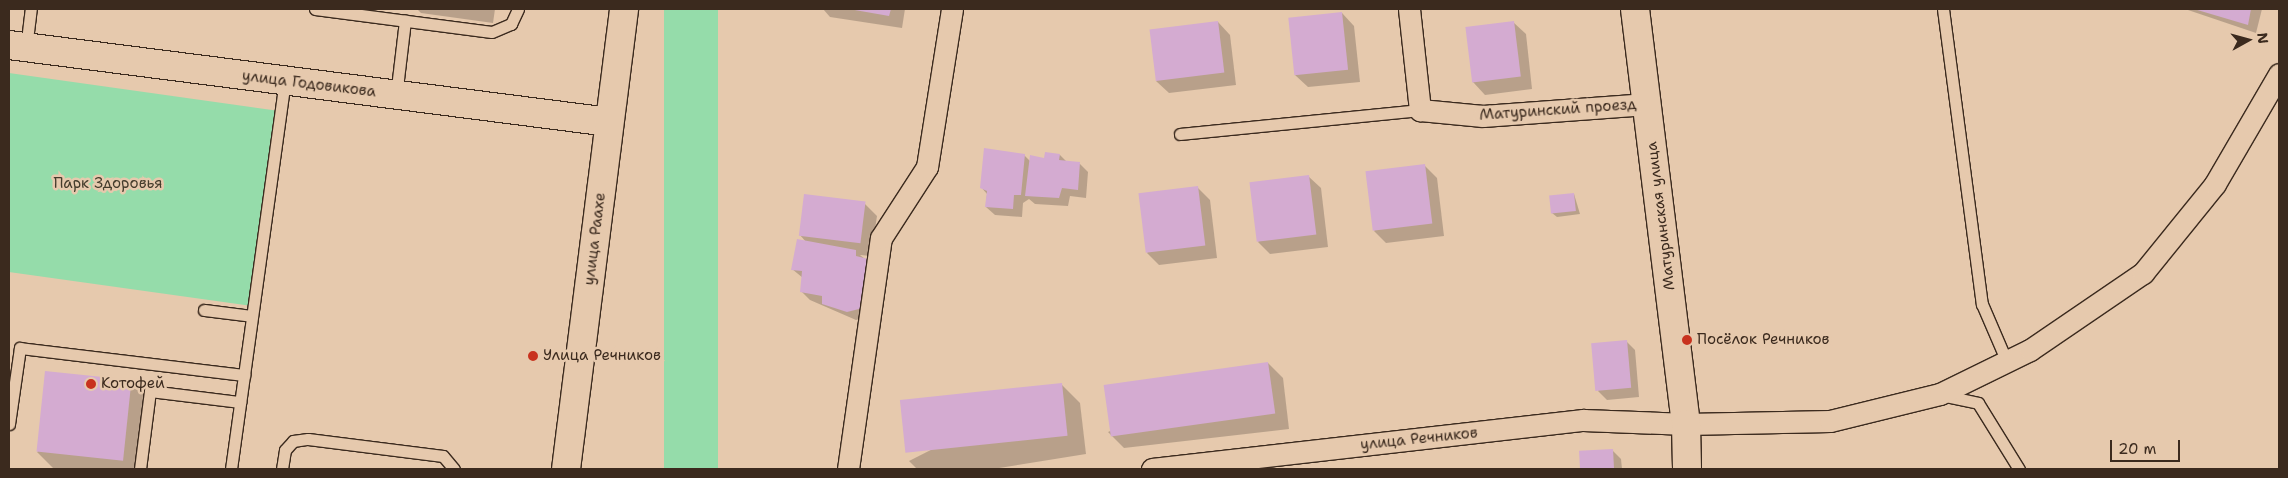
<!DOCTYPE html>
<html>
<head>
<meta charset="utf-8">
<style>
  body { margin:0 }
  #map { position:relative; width:2288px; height:478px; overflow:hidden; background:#e6c9ad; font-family:"Shantell Sans",sans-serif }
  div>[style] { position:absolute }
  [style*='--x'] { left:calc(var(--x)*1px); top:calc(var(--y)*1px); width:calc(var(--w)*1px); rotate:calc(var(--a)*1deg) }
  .green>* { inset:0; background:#95dcaa; transform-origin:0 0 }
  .shadow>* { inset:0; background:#0003 }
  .building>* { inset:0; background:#d4abd1; transform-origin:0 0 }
  .roads { filter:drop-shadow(1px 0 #3b2a1e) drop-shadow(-1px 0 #3b2a1e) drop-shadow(0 1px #3b2a1e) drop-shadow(0 -1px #3b2a1e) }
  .service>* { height:11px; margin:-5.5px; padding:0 5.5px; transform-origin:5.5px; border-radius:5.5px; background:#e6c9ad }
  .minor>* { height:21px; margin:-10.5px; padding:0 10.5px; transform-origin:10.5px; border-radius:10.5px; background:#e6c9ad }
  .tertiary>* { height:28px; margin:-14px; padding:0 14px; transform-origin:14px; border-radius:14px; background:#e6c9ad }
  .secondary>* { height:28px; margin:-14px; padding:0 14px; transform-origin:14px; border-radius:14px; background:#e6c9ad }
  .dots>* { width:14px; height:14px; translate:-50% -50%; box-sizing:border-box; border:2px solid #e6c9ad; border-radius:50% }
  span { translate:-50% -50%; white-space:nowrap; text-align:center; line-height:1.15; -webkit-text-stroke:5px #e6c9ad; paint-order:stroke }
  .street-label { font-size:15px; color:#3b2a1e }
  .park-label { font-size:15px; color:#443c2c }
  .poi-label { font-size:15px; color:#3b2a1e }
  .left { translate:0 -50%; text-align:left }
  .frame { position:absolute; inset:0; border:10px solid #3b2a1e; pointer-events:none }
  .north { position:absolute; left:2223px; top:15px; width:50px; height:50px; -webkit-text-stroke:4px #e6c9ad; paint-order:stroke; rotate:83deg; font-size:14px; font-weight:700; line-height:20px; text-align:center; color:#3b2a1e }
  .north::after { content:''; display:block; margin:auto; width:18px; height:22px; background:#3b2a1e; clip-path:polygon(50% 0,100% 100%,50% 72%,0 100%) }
  .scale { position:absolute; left:2110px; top:440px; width:70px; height:22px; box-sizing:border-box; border:2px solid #3b2a1e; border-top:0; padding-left:6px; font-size:15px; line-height:18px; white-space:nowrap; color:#3b2a1e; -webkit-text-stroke:4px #e6c9ad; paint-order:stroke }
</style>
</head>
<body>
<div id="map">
  <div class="green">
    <div style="left:664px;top:9px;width:54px;height:464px"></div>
    <div style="left:9px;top:73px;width:273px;height:197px;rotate:8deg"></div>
  </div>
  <div class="shadow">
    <div style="clip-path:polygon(417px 9px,495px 9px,493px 23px,421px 13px)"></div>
    <div style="clip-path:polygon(823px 9px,905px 9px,902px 28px,830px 17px)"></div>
    <div style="clip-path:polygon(2185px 9px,2262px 9px,2256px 33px)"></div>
    <div style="clip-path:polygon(1342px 13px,1354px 26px,1360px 82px,1308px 87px,1295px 75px)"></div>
    <div style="clip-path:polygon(1218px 22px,1230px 35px,1236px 85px,1169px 93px,1156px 81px)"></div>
    <div style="clip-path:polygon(1513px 22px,1526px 34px,1532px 89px,1485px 95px,1473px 82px)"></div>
    <div style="clip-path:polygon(1024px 155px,1030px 161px,1060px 155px,1067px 162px,1080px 164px,1088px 172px,1086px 198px,1070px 196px,1068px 206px,1035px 204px,1029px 199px,1023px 203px,1022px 217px,995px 215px,986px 207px,987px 194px,981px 187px)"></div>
    <div style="clip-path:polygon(1424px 165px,1437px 178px,1444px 236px,1386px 243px,1374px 231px)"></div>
    <div style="clip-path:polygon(1308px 176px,1321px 188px,1328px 247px,1270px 254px,1258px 242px)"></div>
    <div style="clip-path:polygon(1197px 187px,1210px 200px,1217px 258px,1159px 265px,1147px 253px)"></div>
    <div style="clip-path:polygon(1574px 194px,1580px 214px,1557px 217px,1552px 213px)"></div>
    <div style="clip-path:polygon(864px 203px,877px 216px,871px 256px,860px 255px,865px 259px,871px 316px,856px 320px,810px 300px,801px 291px,803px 278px,792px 269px,806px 242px,800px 235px)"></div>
    <div style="clip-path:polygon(1626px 341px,1635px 350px,1639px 397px,1607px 400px,1598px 391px)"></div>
    <div style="clip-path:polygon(1268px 363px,1283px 378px,1289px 429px,1124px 448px,1108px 432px)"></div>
    <div style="clip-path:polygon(131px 382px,150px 400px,142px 469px,54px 469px,37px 452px)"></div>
    <div style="clip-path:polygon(1061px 384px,1080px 403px,1086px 454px,993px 469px,917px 469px,909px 461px)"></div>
    <div style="clip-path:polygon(1612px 450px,1621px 459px,1622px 469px,1582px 469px,1581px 453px)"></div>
  </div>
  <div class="building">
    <div style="clip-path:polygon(849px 9px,891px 9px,889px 16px)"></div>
    <div style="clip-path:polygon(2194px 9px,2251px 9px,2248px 25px)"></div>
    <div style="left:1342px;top:12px;width:58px;height:54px;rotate:84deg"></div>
    <div style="left:1218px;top:21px;width:52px;height:69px;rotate:83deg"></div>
    <div style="left:1514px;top:21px;width:56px;height:49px;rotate:83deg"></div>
    <div style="clip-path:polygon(984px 148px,1025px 154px,1021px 195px,1014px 195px,1013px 209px,985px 207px,987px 191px,980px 188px)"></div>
    <div style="clip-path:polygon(1045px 152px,1060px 154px,1059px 160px,1080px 162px,1078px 190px,1062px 188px,1059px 198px,1025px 196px,1030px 155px,1044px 158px)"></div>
    <div style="left:1425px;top:164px;width:60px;height:60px;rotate:83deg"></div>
    <div style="left:1309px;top:175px;width:60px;height:60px;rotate:83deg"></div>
    <div style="left:1198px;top:186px;width:60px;height:60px;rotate:83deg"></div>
    <div style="left:1574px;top:193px;width:18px;height:25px;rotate:84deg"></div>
    <div style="left:804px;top:194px;width:62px;height:42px;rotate:7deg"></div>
    <div style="clip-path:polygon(797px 239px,856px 250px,856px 256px,868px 259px,863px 308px,847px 312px,822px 304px,822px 296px,800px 292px,802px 271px,791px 270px)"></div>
    <div style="left:1627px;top:340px;width:48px;height:36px;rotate:85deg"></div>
    <div style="left:1268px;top:362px;width:52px;height:166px;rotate:82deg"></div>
    <div style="left:45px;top:371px;width:87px;height:81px;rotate:6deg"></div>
    <div style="left:1062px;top:383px;width:53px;height:163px;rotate:84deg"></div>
    <div style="left:1613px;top:449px;width:20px;height:34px;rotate:87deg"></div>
  </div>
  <div class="roads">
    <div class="service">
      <div style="--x:315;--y:9;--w:178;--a:7.4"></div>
      <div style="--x:492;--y:32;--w:21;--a:-23"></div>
      <div style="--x:511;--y:24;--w:17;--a:-65"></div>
      <div style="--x:1943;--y:9;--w:298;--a:82.5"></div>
      <div style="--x:1982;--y:304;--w:63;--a:66.7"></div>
      <div style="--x:26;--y:48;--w:39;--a:-83"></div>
      <div style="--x:396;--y:96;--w:76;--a:-83.2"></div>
      <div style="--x:1180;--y:134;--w:241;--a:-5.7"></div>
      <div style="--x:204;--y:310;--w:48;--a:7.1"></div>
      <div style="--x:1941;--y:395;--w:38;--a:12"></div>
      <div style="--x:1978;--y:403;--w:78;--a:58.2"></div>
      <div style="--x:9;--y:424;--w:77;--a:-81.8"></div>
      <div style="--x:20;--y:348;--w:226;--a:6.9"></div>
      <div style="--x:140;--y:469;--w:79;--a:-82.7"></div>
      <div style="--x:150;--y:391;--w:91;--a:7"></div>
      <div style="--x:231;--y:469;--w:392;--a:-82.1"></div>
      <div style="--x:282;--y:469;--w:19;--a:-81"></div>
      <div style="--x:285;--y:450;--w:12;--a:-48"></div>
      <div style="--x:293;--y:441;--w:15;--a:-8"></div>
      <div style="--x:308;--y:439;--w:136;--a:7.2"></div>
      <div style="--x:443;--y:456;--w:17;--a:50"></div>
    </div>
    <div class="minor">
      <div style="--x:1409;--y:9;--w:102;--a:83.8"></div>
      <div style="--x:1420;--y:110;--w:63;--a:5.4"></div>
      <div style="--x:1483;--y:116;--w:164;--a:-4.2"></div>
      <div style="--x:848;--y:469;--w:233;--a:-81.9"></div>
      <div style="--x:881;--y:238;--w:85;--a:-57.1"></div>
      <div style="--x:927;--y:167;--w:160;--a:-81"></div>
      <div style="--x:1152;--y:469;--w:434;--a:-6.5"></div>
      <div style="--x:1583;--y:420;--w:103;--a:2.2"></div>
      <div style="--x:1686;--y:424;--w:144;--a:-1.2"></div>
      <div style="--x:1830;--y:421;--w:113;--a:-13.8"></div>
      <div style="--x:1940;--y:394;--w:100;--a:-26.1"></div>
      <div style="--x:2030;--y:350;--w:137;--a:-34.3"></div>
      <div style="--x:2143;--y:273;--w:114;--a:-51"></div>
      <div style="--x:2215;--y:184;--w:127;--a:-59.8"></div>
    </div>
    <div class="tertiary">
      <div style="--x:1635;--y:9;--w:418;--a:83"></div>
      <div style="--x:1686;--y:424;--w:45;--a:88.7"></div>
      <div style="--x:9;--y:45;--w:605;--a:7.31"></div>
    </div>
    <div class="secondary">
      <div style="--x:566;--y:469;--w:464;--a:-82.8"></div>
    </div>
  </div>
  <div class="dots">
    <div style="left:1687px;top:340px;background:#c8321e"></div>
    <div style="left:533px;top:356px;background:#c8321e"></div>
    <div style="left:91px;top:384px;background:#c8321e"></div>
  </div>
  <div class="street-label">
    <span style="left:309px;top:84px;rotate:7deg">улица Годовикова</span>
    <span style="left:1558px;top:110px;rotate:-4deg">Матуринский проезд</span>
    <span style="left:1661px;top:216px;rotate:-97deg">Матуринская улица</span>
    <span style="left:595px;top:239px;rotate:-83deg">улица Раахе</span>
    <span style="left:1419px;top:439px;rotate:-6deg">улица Речников</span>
  </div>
  <div class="park-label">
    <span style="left:108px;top:184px">Парк Здоровья</span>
  </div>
  <div class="poi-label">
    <span class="left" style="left:1697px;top:340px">Посёлок Речников</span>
    <span class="left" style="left:543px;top:356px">Улица Речников</span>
    <span class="left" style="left:101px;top:384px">Котофей</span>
  </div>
  <div class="frame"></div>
  <div class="north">N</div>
  <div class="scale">20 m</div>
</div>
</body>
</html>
